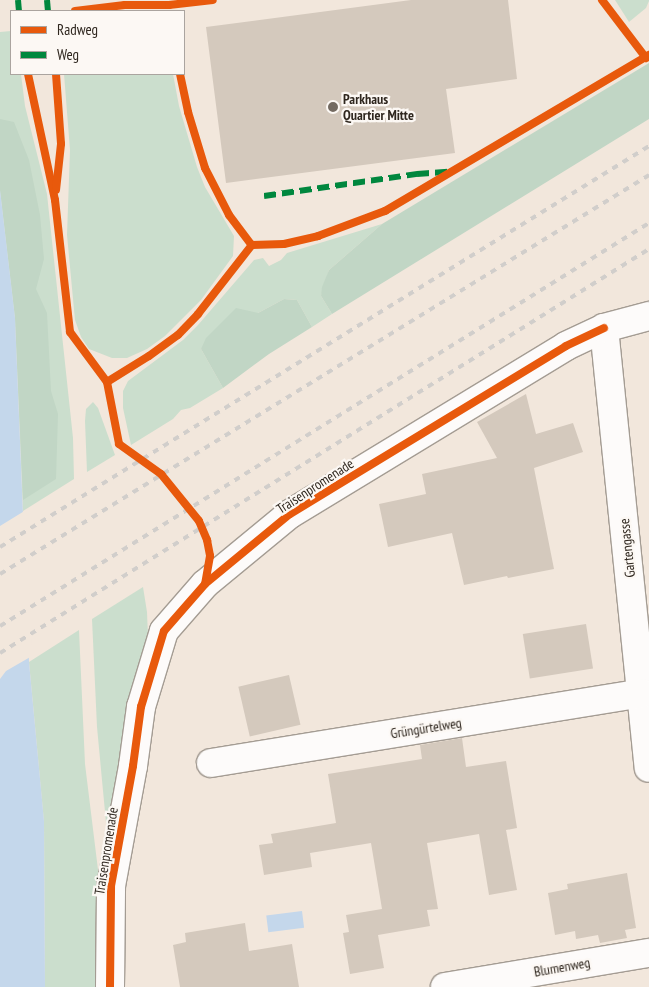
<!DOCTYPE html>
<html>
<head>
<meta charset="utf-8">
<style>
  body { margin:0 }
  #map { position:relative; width:649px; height:987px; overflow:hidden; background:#f2e7dc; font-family:"PT Sans Narrow",sans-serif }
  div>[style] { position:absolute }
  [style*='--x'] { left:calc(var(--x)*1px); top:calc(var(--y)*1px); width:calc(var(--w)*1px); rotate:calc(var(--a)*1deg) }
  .green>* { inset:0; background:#cbdecd }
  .forest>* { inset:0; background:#c1d6c5 }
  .water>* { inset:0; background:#c4d7eb; transform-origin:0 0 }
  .pier>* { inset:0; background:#f2e7dc }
  .building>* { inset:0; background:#d4c9bd; transform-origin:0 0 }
  .roads { filter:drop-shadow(1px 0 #a49c93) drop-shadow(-1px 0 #a49c93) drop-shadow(0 1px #a49c93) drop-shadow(0 -1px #a49c93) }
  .minor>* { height:28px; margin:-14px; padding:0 14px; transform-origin:14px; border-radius:14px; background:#fdfbfa }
  .rail>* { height:4px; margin-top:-2px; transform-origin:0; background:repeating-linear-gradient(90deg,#d1cecb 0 6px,transparent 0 12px) }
  .quiet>* { height:6px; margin-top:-3px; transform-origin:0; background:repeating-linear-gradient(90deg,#00873e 0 12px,transparent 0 18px) }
  .cycleway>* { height:8px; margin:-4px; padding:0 4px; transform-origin:4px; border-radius:4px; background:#e8590c }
  .dots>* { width:14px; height:14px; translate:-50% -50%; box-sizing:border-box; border:2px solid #fcf8f4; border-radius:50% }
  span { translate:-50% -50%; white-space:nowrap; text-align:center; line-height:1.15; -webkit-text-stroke:4.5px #fcf8f4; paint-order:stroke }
  .poi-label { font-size:14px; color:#2f271f; font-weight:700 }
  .left { translate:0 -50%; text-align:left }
  .street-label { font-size:14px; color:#2f271f }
  .legend { position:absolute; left:10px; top:10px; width:175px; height:65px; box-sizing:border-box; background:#fcf8f4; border:1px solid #aaa49f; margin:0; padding:6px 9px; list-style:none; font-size:15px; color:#2f271f }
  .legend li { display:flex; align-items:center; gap:10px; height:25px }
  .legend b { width:25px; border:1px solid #aaa49f }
</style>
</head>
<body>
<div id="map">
  <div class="green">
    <div style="clip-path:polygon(615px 0,649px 0,649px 1px,646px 8px,629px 22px)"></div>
    <div style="clip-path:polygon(11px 31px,11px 74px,21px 74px,25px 106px,47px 194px,73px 438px,74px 479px,23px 511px,15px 318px,0 190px,0 32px)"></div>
    <div style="clip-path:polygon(64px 74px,173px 74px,179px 106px,197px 167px,205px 187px,234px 236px,233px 256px,201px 300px,165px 336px,147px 349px,127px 358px,112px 358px,89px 349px,81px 337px,75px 320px,67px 235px,70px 150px)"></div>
    <div style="clip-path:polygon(382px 224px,329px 270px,321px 296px,332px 314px,312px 327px,297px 300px,284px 299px,258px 313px,201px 349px,223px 388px,190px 408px,181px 410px,173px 419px,131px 445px,123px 408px,123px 391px,128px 381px,183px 340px,198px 325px,254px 260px,263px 258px,269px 266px,281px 260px,287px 253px)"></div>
    <div style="clip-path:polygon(93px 402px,98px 408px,115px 455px,87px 472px,85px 421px,86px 409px)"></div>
    <div style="clip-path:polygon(143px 587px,147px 612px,148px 637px,107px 833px,97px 727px,92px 619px)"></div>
    <div style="clip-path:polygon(79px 630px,85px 764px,100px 886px,101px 987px,45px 987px,44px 822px,29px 662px)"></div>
  </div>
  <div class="forest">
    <div style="clip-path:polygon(649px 63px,649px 119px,332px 314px,321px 296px,322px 287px,329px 270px,382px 224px)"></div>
    <div style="clip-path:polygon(0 119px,14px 122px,29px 160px,40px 215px,44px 259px,36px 289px,47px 313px,51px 391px,58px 414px,56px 479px,23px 500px,15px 318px,0 190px)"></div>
    <div style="clip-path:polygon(284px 299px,297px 300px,312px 327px,269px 354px,223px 388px,201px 349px,206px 338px,236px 308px,258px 313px)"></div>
  </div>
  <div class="water">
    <div style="clip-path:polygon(0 190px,15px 318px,29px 662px,44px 821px,45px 987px,0 987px)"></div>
    <div style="left:302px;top:911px;width:17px;height:36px;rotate:83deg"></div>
  </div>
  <div class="pier">
    <div style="clip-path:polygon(26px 510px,32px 656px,6px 671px,0 679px,0 526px)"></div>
  </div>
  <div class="building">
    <div style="clip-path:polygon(411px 0,508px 0,517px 79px,446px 89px,455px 153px,226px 183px,206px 27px)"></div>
    <div style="clip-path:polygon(526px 394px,536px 434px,573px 423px,583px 452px,534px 468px,554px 569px,508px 578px,507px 576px,464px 585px,452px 533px,388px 547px,379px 504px,426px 494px,422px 474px,497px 458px,477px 422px)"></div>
    <div style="left:586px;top:624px;width:45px;height:64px;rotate:81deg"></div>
    <div style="left:289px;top:675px;width:51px;height:52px;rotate:77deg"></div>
    <div style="clip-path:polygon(462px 738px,466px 767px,506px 761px,517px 828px,506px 830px,517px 890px,489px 895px,479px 834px,427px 843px,438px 909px,427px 910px,430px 926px,378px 935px,384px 968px,350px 974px,343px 933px,349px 932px,346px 915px,382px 909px,371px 843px,310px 853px,312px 867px,264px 875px,259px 845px,273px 843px,271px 834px,336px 823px,328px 774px,422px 759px,420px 745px)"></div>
    <div style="clip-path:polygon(627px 873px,636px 928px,625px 930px,627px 938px,600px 943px,598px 935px,576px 939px,575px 931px,555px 935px,548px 893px,568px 889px,567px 884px)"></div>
    <div style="clip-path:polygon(245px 923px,249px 951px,292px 944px,299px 987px,180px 987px,173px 945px,186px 942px,185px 933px)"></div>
  </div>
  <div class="roads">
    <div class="minor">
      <div style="--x:604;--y:328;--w:442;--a:84.2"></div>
      <div style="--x:211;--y:763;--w:436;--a:-9.2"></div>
      <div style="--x:110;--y:987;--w:101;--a:-89.4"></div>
      <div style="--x:111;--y:886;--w:122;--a:-79.6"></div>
      <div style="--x:133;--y:766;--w:60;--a:-82.3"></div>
      <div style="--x:141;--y:707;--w:79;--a:-73.2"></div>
      <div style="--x:164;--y:631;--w:62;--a:-48.9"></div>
      <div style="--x:205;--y:584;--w:110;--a:-39.5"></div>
      <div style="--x:290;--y:514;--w:323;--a:-31.3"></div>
      <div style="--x:566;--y:346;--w:42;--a:-25.3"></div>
      <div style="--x:604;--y:328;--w:47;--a:-14.9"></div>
      <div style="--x:445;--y:987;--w:207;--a:-9.5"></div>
    </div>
  </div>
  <div class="rail">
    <div style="--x:0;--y:547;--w:763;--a:-31.71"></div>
    <div style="--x:0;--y:574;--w:762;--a:-31.58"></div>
    <div style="--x:0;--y:626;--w:764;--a:-31.84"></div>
    <div style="--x:0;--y:653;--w:764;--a:-31.9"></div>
  </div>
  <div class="quiet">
    <div style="--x:18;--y:0;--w:11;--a:85"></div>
    <div style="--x:47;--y:0;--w:11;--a:85"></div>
    <div style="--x:264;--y:196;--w:155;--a:-8.2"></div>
    <div style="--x:417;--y:174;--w:31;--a:-4"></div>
  </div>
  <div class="cycleway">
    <div style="--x:602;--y:0;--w:73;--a:52.8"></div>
    <div style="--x:75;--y:11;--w:50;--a:-6.8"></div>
    <div style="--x:125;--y:5;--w:44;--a:0"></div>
    <div style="--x:169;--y:5;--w:44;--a:-6.5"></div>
    <div style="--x:28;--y:74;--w:129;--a:77.9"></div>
    <div style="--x:55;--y:200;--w:133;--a:83.5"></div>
    <div style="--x:70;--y:332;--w:62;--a:53.5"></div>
    <div style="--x:107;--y:382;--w:63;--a:79"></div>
    <div style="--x:119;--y:444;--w:52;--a:35.5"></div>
    <div style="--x:161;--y:474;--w:60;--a:51"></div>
    <div style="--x:199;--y:521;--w:21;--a:67"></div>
    <div style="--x:207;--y:540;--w:16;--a:79"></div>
    <div style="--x:210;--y:556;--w:28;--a:100"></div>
    <div style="--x:56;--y:74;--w:70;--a:85.9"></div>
    <div style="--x:61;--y:144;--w:46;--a:96.2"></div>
    <div style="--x:180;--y:74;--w:39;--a:78"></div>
    <div style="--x:188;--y:112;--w:59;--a:73.1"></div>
    <div style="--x:205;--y:168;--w:53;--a:62.9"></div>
    <div style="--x:229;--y:215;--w:38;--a:53"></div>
    <div style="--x:252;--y:245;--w:32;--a:-2"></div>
    <div style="--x:284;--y:244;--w:35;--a:-13"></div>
    <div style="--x:318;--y:236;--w:72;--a:-20.5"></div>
    <div style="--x:385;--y:211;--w:307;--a:-30.6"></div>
    <div style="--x:107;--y:382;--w:49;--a:-31.8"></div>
    <div style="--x:149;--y:356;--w:36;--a:-36"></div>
    <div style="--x:178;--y:335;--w:29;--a:-46"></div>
    <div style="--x:198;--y:314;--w:88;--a:-52"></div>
    <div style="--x:110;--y:987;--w:101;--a:-89.4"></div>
    <div style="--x:111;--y:886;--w:122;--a:-79.6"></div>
    <div style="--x:133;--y:766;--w:60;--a:-82.3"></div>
    <div style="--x:141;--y:707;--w:79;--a:-73.2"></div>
    <div style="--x:164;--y:631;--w:62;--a:-48.9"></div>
    <div style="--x:205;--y:584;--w:110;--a:-39.5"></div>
    <div style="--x:290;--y:514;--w:323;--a:-31.3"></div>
    <div style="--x:566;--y:346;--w:42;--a:-25.3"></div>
  </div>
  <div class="dots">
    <div style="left:333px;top:107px;background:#736a61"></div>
  </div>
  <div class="poi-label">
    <span class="left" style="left:343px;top:107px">Parkhaus<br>Quartier Mitte</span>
  </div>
  <div class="street-label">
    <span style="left:315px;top:486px;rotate:-33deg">Traisenpromenade</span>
    <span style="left:627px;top:548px;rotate:-96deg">Gartengasse</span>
    <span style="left:426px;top:728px;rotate:-9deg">Grüngürtelweg</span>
    <span style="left:106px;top:851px;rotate:-81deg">Traisenpromenade</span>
    <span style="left:562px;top:967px;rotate:-10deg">Blumenweg</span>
  </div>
  <ul class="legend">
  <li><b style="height:6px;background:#e8590c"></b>Radweg</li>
  <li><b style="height:6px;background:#00873e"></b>Weg</li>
  </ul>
</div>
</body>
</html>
